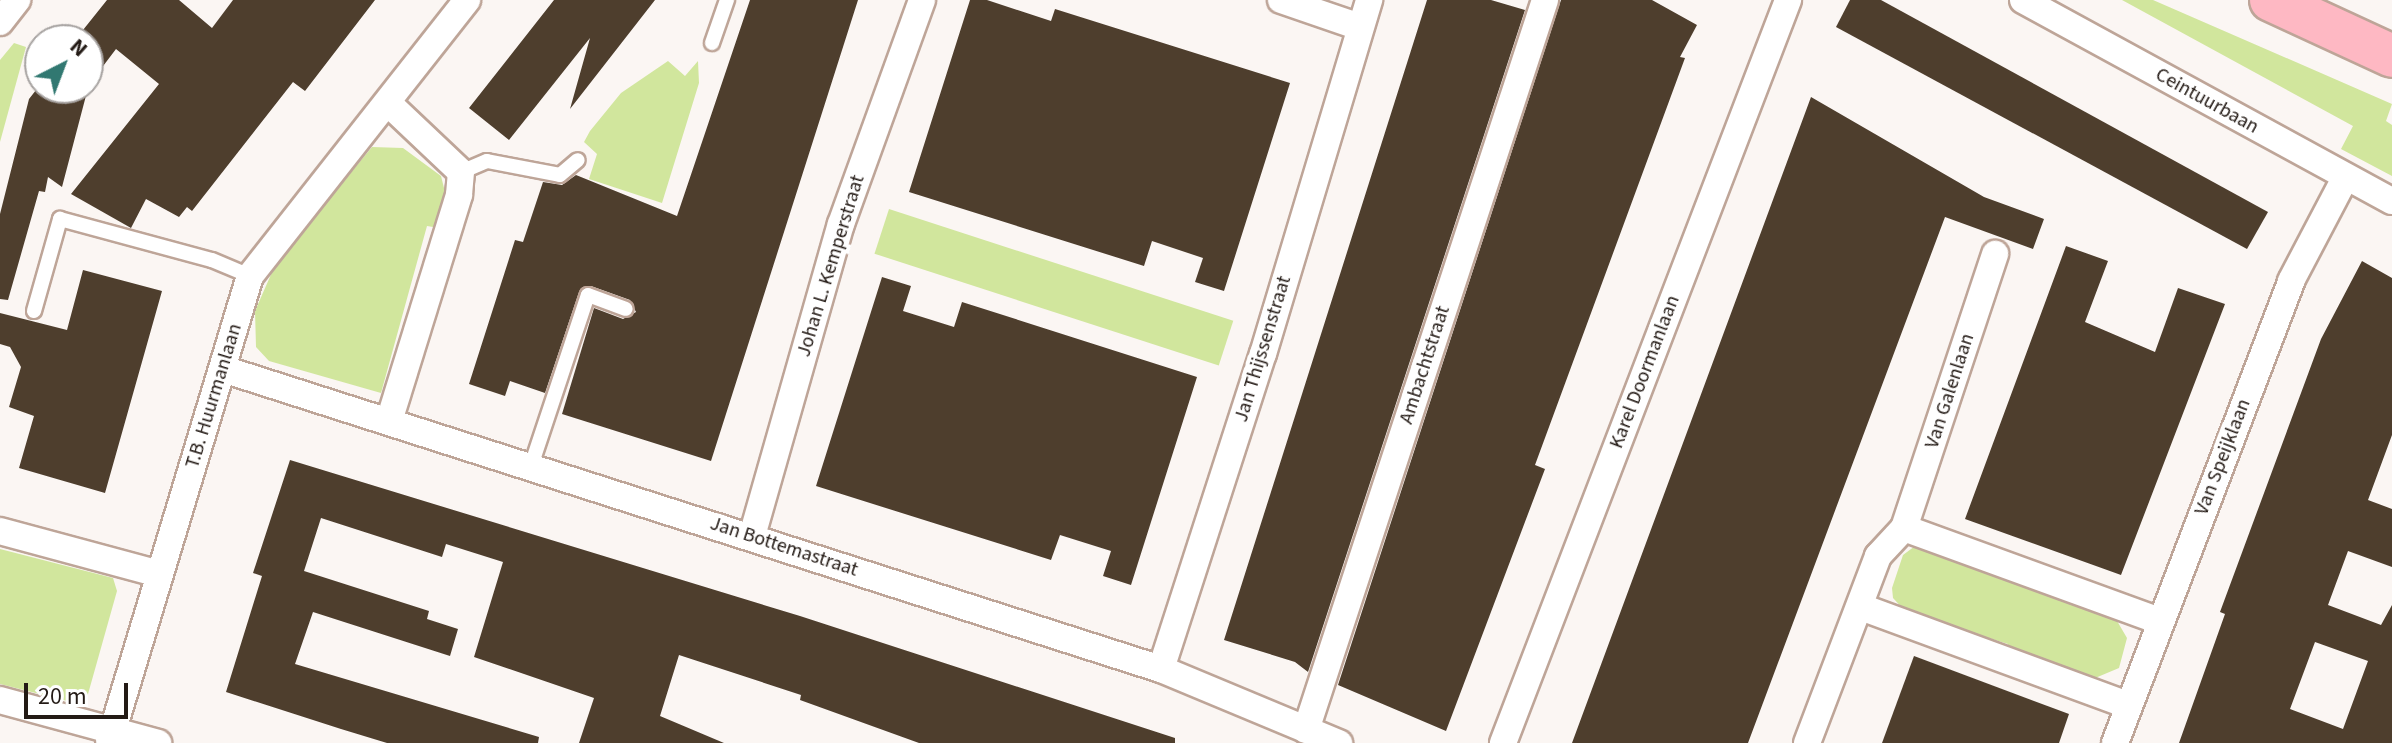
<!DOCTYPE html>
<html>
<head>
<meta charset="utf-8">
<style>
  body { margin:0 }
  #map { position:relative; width:2392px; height:743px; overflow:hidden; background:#fbf6f3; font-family:"Source Sans 3",sans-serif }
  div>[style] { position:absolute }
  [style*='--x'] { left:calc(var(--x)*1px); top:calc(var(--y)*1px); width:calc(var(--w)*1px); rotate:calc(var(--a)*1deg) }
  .green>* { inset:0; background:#d1e69d; transform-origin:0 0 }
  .building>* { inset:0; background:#4e3e2d }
  .roads { filter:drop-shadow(2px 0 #bea598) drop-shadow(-2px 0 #bea598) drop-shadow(0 2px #bea598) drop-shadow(0 -2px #bea598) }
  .service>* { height:14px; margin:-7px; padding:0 7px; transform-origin:7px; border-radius:7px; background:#fff }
  .minor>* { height:26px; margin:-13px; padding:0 13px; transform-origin:13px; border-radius:13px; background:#fff }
  .primary>* { height:42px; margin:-21px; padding:0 21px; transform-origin:21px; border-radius:21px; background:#feb8c3 }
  span { translate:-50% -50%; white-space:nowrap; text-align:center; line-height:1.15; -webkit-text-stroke:8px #fff; paint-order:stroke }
  .street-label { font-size:20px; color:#231a15 }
  .north { position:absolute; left:24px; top:24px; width:80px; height:80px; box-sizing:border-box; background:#fff; border:2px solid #a7a3a1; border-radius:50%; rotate:42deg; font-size:22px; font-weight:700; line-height:32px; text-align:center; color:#231a15 }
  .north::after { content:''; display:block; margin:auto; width:28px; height:36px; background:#317871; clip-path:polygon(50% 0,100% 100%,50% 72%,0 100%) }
  .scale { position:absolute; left:24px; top:683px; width:104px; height:36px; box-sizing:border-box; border:4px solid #231a15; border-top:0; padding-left:10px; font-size:24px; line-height:28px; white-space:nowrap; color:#231a15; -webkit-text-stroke:6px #fff; paint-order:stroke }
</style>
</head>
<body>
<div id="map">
  <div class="green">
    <div style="clip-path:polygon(2122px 0,2153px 0,2392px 104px,2386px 121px,2392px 125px,2392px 176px,2341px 149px,2353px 126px)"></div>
    <div style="clip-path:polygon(14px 43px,26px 47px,0 142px,0 60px)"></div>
    <div style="clip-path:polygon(668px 61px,685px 76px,698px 61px,699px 83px,662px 203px,589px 179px,597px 154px,584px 142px,590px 131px,621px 93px)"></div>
    <div style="clip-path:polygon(372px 147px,403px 148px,441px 176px,446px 196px,439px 228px,427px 226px,381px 393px,269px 361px,256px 347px,255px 311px,276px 263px)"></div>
    <div style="left:889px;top:209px;width:362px;height:47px;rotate:18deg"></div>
    <div style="clip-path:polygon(1934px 545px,2021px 576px,2019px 585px,2047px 596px,2052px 589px,2113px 614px,2127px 638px,2119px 668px,2088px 681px,2007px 650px,2008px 644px,1906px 612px,1893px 598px,1892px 588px,1903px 555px,1915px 546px)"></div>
    <div style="clip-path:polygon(0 549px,113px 578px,117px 591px,88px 694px,79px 704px,0 684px)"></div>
  </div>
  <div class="building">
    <div style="clip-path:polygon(107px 0,179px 0,212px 28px,233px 0,375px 0,305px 91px,293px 82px,192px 211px,187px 207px,179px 217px,146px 199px,131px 228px,71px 194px,159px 84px,116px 49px,88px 86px,88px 40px,75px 40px)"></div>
    <div style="clip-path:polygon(554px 0,655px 0,570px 109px,590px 38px,509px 140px,469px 108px)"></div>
    <div style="clip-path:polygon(750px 0,858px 0,711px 461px,562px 414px,594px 308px,623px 319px,636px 312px,630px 300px,591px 286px,579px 292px,545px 393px,510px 381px,505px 396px,469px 384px,515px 240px,523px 242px,543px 182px,562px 185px,576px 175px,677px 216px)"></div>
    <div style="clip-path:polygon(970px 0,987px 0,1051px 21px,1055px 9px,1290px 83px,1224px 291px,1195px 282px,1203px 258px,1152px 241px,1144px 266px,909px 192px)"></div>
    <div style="clip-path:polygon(1427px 0,1491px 0,1525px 10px,1308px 672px,1295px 662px,1224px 640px)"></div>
    <div style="clip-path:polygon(1561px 0,1652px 0,1697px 25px,1680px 57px,1685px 58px,1535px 465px,1545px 469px,1446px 731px,1338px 685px)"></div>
    <div style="clip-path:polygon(1850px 0,1881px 0,2268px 212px,2247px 249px,1836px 27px)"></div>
    <div style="clip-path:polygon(40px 85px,88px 88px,62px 187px,48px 177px,45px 192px,39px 191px,8px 300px,0 299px,0 214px,29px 99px)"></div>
    <div style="clip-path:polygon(1811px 97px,1984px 197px,2044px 219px,2033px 249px,1945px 217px,1748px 743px,1572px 743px)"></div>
    <div style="clip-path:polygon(2066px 246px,2108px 261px,2085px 322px,2155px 352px,2178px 288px,2225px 304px,2121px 575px,1965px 519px)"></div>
    <div style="clip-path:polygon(evenodd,2362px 261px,2392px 278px,2392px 435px,2368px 500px,2392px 509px,2392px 567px,2348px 551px,2328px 605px,2381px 625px,2392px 605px,2392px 743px,2179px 743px,2225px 614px,2220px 612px,2321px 339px,2362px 261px,2315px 642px,2368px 661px,2343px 729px,2290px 709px,2315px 642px)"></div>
    <div style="clip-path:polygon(83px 270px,162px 291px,105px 493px,19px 468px,34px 416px,9px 407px,21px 367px,10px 347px,0 344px,0 313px,67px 330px)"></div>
    <div style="clip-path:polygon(882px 277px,911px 286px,903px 311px,954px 327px,962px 302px,1197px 377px,1131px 585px,1103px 576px,1111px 551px,1060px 535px,1051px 560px,816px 486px)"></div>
    <div style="clip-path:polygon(290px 460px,800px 616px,1175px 738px,1175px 743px,919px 743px,800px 700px,801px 695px,679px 655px,660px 716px,724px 743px,579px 743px,594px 698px,474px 657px,503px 562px,446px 544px,442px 557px,321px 518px,304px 571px,429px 611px,427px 619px,458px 629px,450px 656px,313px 612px,295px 664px,539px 737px,538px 743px,387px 743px,341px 729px,226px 692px,262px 576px,253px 573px)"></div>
    <div style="clip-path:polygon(1914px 656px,2069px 714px,2059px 743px,1882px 743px)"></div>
  </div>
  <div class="roads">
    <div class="service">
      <div style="--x:712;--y:43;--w:46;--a:-70.8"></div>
      <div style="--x:461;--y:172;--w:28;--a:-23"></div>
      <div style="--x:487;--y:161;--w:74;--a:10.9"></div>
      <div style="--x:560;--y:175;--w:23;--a:-40"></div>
      <div style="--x:34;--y:311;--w:96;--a:-74.2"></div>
      <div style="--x:60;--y:219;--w:157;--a:15.1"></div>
      <div style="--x:212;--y:260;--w:41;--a:22.8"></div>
      <div style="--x:531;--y:466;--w:180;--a:-71.6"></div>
      <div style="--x:588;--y:295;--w:40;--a:20.2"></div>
    </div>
    <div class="minor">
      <div style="--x:1281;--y:0;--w:80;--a:18.9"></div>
      <div style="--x:2023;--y:0;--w:420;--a:28.6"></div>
      <div style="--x:0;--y:22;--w:28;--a:-52"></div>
      <div style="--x:388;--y:103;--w:100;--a:43.4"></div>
      <div style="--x:461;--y:172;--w:23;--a:95"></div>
      <div style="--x:459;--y:195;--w:237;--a:107.2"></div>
      <div style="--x:223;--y:369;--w:985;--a:17.74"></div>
      <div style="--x:1161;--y:669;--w:193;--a:22.6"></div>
      <div style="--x:1904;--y:528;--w:272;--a:20"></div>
      <div style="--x:0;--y:531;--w:165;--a:15.1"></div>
      <div style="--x:752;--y:536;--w:324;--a:-74.1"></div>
      <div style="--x:841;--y:224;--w:238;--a:-70.1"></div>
      <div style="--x:1861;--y:607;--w:284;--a:20.2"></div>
      <div style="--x:1161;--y:669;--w:331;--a:-72.1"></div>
      <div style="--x:1263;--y:354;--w:370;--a:-73.3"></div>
      <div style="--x:0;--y:700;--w:164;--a:15.2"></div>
      <div style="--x:1306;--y:730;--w:768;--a:-71.87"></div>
      <div style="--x:109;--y:743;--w:488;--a:-73.2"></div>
      <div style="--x:250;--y:276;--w:351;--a:-51.8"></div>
      <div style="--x:1503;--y:743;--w:796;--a:-69.01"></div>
      <div style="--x:1807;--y:743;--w:200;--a:-69.2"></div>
      <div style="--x:1878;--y:556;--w:38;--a:-47"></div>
      <div style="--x:1904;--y:528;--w:289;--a:-71.6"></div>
      <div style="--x:2115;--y:743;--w:494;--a:-69.1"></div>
      <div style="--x:2291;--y:281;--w:116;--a:-62.3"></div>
    </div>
    <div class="primary">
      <div style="--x:2271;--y:0;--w:133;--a:24.8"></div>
    </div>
  </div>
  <div class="street-label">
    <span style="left:2207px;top:101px;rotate:29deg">Ceintuurbaan</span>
    <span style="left:831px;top:266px;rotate:-73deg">Johan L. Kemperstraat</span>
    <span style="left:1263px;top:349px;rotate:-73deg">Jan Thijssenstraat</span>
    <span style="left:1425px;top:365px;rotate:-72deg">Ambachtstraat</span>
    <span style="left:1645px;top:372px;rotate:-69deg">Karel Doormanlaan</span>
    <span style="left:1950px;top:391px;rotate:-72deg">Van Galenlaan</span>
    <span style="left:214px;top:396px;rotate:-73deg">T.B. Huurmanlaan</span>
    <span style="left:2223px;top:457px;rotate:-69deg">Van Speijklaan</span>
    <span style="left:784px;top:547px;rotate:18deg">Jan Bottemastraat</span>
  </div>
  <div class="north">N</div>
  <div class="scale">20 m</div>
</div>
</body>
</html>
